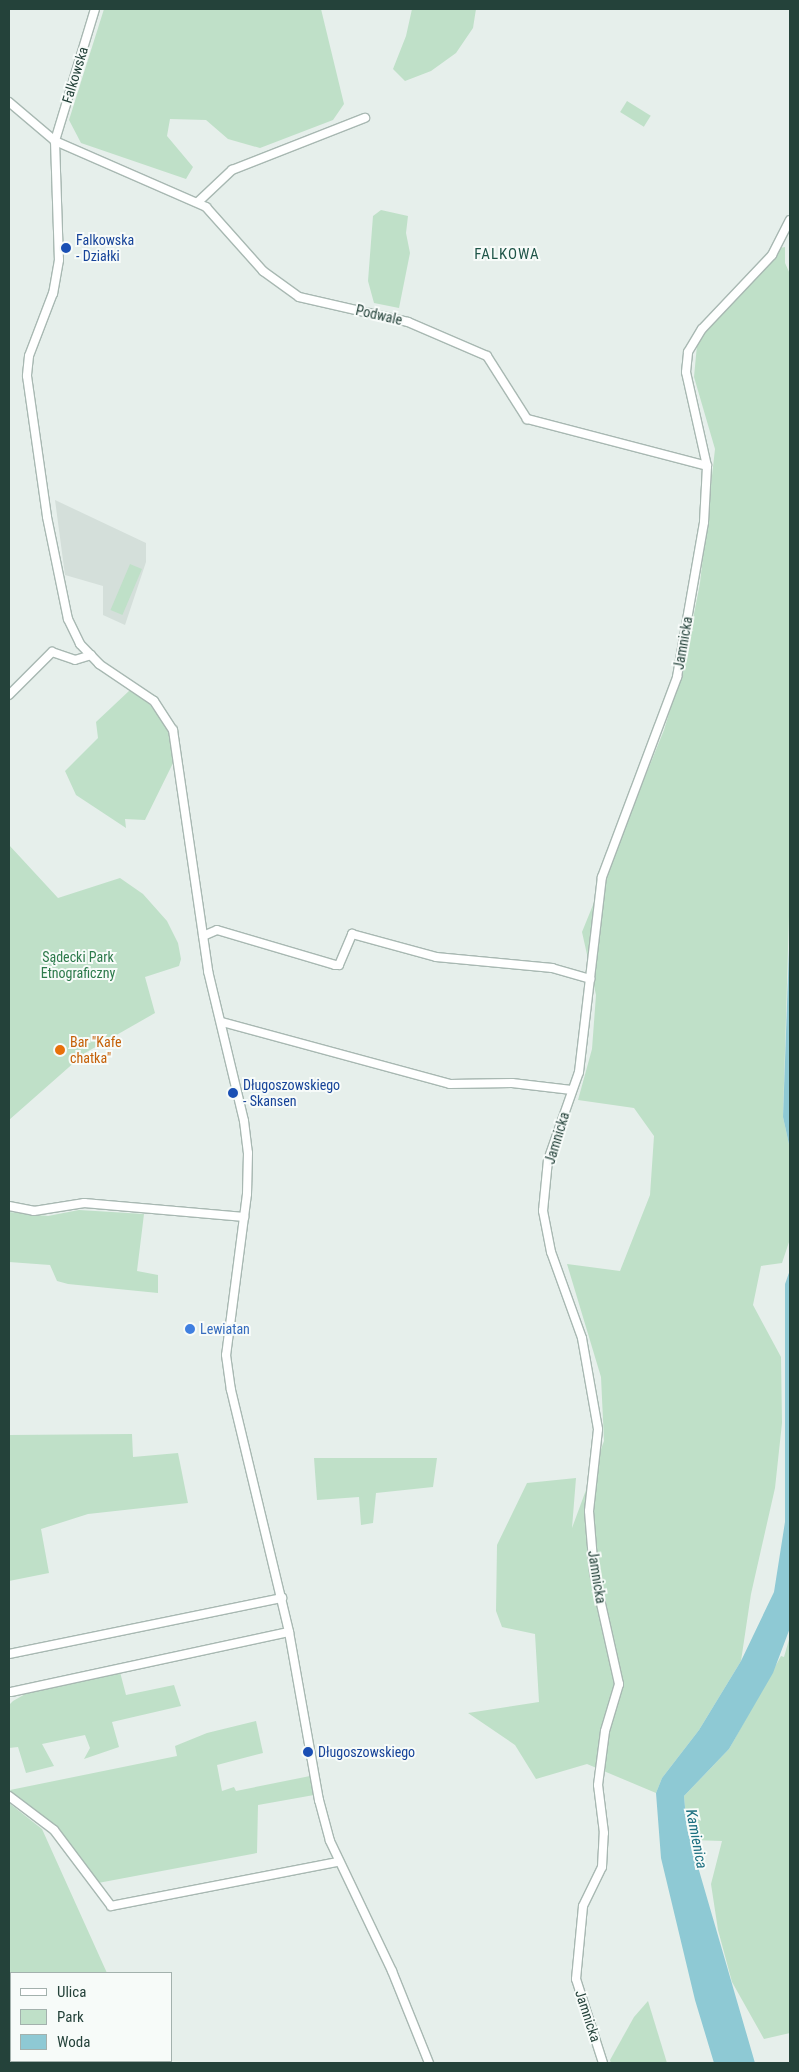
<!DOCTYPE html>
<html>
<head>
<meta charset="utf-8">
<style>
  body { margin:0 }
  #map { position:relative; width:799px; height:2072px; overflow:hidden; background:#e6efeb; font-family:"Roboto Condensed",sans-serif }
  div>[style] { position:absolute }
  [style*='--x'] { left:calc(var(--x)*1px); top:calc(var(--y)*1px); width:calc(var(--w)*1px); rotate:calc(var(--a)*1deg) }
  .built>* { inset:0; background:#d4dfda }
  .green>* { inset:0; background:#bfe0c8; transform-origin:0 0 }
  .water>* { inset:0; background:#8ec9d4 }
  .roads { filter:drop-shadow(1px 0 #a8b8b2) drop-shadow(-1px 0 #a8b8b2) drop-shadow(0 1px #a8b8b2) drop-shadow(0 -1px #a8b8b2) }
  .minor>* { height:8px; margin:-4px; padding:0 4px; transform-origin:4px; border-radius:4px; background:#fff }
  .dots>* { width:14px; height:14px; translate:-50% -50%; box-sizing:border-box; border:2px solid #f7fbf9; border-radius:50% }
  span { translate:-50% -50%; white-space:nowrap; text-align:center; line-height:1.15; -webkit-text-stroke:4px #f7fbf9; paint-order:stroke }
  .street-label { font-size:14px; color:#24423a }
  .transit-label { font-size:14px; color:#164399 }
  .left { translate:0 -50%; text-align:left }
  .park-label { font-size:14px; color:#2d7a4b }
  .food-label { font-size:14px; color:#c56008 }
  .shop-label { font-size:14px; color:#366cbe }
  .neighbourhood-label { font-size:15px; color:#1f5548; letter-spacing:1px }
  .water-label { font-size:15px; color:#1c6f80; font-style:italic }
  .frame { position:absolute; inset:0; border:10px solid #24423a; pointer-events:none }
  .legend { position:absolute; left:10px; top:1972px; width:162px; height:90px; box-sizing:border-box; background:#f7fbf9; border:1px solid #a3b1ad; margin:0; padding:6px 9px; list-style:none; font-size:15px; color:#24423a }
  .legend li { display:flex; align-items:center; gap:10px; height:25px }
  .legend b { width:25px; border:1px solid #a3b1ad }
</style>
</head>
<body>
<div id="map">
  <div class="built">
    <div style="clip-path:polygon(55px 500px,146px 543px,146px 562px,125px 625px,103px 615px,103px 586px,65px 575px)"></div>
  </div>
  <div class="green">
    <div style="clip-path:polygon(104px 9px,321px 9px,344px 104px,333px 120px,260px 148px,228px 139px,206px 120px,170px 119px,167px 136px,193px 167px,186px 179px,81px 143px,69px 120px)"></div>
    <div style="clip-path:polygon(412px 9px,476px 9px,473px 28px,456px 53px,431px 71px,405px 81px,393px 69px,406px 36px)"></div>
    <div style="left:627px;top:101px;width:28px;height:13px;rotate:32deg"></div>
    <div style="clip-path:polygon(381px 210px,408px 216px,406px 233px,410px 253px,399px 308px,374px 303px,368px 281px,373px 216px)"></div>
    <div style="clip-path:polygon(785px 247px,785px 263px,790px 274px,790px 883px,783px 1117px,790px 1149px,790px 1239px,782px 1263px,761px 1266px,753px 1305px,781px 1357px,782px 1423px,775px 1488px,751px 1594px,741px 1661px,699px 1730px,662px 1778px,656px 1793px,587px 1764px,536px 1779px,515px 1745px,468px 1713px,539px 1702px,535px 1634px,502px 1627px,496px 1611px,497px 1545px,527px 1483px,576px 1478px,572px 1528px,604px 1441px,601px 1377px,567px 1264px,620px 1271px,650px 1195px,654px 1136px,634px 1108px,578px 1100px,592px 1049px,596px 995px,582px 932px,664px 730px,685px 660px,700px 583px,715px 449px,694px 377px,697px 345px,709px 325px,780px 248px)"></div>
    <div style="left:130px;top:564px;width:13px;height:50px;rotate:23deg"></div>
    <div style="clip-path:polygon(130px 690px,147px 701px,166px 725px,173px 744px,174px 761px,145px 820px,125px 819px,126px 828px,76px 795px,65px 771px,98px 738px,96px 722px)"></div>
    <div style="clip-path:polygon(9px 845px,58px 898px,120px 878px,143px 894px,167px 921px,178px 943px,181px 959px,179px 966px,145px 977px,155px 1013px,85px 1053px,9px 1120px)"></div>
    <div style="clip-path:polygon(79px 1210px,144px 1214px,137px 1271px,158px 1275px,158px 1293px,68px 1284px,57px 1281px,50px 1265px,9px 1262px,9px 1212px,48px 1216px)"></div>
    <div style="clip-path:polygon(132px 1434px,133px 1457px,178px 1453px,188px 1503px,88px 1514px,41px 1529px,49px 1573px,9px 1581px,9px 1435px)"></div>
    <div style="clip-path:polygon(314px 1458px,437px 1458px,433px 1487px,376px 1493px,373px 1523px,361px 1525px,359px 1497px,317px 1500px)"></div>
    <div style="clip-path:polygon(790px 1636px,790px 2033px,764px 2039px,732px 1982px,718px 1930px,711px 1884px,722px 1841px,692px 1840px,687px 1829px,684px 1796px,729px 1749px,781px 1656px,784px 1657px)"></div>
    <div style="clip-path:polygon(120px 1672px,126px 1695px,174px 1685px,181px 1706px,112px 1722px,119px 1747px,84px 1759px,90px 1748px,85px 1735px,42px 1744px,54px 1766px,26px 1773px,18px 1747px,9px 1748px,9px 1705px,13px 1701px,27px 1693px)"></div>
    <div style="clip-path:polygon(256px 1721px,263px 1753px,217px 1765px,222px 1791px,234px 1787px,236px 1791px,310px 1776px,314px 1795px,258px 1805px,257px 1853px,98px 1883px,50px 1822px,17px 1796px,13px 1796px,10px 1790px,177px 1756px,175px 1746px,207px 1733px)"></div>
    <div style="clip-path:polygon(9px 1803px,42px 1829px,107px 1973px,11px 1973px,11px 2061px,139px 2063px,9px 2063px)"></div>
    <div style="clip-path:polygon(648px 2001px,667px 2063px,611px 2063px,610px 2060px,634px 2017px)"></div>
  </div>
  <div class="water">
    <div style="clip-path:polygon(790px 921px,790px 1149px,783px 1117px)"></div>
    <div style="clip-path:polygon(790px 1270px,790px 1628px,773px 1673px,729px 1749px,684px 1796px,687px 1829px,755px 2063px,714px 2063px,695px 2000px,661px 1858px,656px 1793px,662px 1778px,699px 1730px,741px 1661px,774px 1592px,785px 1522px,785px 1284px)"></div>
  </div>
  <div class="roads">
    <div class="minor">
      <div style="--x:95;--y:9;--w:138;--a:106.9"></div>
      <div style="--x:55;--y:141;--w:119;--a:88.1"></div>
      <div style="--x:59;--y:260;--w:34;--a:100"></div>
      <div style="--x:53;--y:293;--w:67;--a:110.9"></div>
      <div style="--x:29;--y:356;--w:20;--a:96"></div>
      <div style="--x:27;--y:376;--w:142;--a:81.9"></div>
      <div style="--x:47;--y:517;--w:104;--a:78.4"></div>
      <div style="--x:68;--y:619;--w:28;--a:64"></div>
      <div style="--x:80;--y:644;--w:28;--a:46"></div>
      <div style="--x:99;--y:664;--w:66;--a:33.9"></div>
      <div style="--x:154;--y:701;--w:35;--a:57"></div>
      <div style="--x:173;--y:730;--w:244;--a:81.7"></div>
      <div style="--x:208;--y:971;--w:154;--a:76.5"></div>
      <div style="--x:244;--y:1121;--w:32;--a:83"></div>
      <div style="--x:248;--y:1153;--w:41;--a:91.4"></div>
      <div style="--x:247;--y:1194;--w:162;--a:97.4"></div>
      <div style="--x:226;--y:1355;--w:35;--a:82"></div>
      <div style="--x:231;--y:1390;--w:249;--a:76.5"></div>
      <div style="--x:289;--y:1632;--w:171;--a:79.9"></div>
      <div style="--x:319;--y:1800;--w:42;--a:75"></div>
      <div style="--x:330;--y:1841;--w:144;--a:64.5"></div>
      <div style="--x:392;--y:1971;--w:99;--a:68.1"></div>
      <div style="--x:9;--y:102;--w:60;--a:40.3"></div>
      <div style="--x:55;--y:141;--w:165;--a:23.6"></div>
      <div style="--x:206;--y:207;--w:86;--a:48.3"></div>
      <div style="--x:263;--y:271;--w:44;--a:35.8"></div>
      <div style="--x:299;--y:297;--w:112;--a:12.9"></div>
      <div style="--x:408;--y:322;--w:86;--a:23.3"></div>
      <div style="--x:487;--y:356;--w:75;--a:57.6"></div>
      <div style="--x:527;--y:419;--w:186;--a:14.6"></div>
      <div style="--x:198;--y:202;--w:47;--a:-43.3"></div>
      <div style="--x:232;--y:170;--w:143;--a:-21.4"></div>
      <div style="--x:9;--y:695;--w:61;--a:-45"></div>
      <div style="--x:52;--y:652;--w:24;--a:19"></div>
      <div style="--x:75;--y:660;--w:17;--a:-17"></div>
      <div style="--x:203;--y:936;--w:15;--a:-23"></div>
      <div style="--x:217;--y:930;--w:123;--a:16.5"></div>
      <div style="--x:335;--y:965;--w:4;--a:0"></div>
      <div style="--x:339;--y:965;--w:34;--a:-67"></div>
      <div style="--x:352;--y:934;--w:87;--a:15.3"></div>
      <div style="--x:436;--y:957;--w:117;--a:5.4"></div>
      <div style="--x:552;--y:968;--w:40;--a:16"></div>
      <div style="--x:222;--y:1022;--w:236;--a:15.2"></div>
      <div style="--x:450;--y:1084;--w:62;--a:-0.9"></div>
      <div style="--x:512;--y:1083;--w:60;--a:6.7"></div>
      <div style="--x:9;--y:1206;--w:25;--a:11"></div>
      <div style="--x:34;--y:1211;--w:51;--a:-9.1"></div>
      <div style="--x:84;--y:1203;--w:161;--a:5"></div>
      <div style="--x:9;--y:1654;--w:279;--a:-11.6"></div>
      <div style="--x:11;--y:1692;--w:284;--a:-12.2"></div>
      <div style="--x:9;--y:1796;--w:56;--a:37.1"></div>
      <div style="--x:54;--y:1830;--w:95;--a:53.1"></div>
      <div style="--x:111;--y:1906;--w:231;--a:-11"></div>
      <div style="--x:603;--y:2063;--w:88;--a:-107.8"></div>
      <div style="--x:576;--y:1979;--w:73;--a:-84.5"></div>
      <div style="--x:583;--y:1906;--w:43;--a:-64"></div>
      <div style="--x:602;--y:1867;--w:34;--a:-87"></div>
      <div style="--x:604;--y:1833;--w:48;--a:-97.1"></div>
      <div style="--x:598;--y:1785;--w:54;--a:-82.6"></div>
      <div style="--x:605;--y:1731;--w:49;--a:-73.4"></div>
      <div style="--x:619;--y:1684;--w:115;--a:-102.6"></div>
      <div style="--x:594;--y:1572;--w:61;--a:-94.7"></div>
      <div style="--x:589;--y:1511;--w:82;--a:-83.7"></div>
      <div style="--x:598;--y:1429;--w:92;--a:-100"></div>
      <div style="--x:582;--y:1338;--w:91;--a:-109.8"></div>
      <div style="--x:551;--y:1252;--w:42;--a:-101"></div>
      <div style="--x:543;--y:1211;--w:51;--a:-84.4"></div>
      <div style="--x:548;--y:1160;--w:93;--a:-70.6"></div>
      <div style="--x:579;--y:1072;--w:196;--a:-83.3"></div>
      <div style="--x:602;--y:877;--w:214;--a:-69.4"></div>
      <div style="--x:677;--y:677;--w:157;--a:-80.1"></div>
      <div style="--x:704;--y:522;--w:56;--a:-86.9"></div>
      <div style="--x:707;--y:466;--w:96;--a:-102.6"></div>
      <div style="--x:686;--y:372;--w:20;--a:-84"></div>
      <div style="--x:688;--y:352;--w:27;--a:-59"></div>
      <div style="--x:702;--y:329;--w:102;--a:-46.6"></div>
      <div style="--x:772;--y:255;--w:39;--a:-63"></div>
    </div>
  </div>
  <div class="dots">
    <div style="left:66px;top:248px;background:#1a4fb4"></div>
    <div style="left:60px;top:1050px;background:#e8710a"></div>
    <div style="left:233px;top:1093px;background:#1a4fb4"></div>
    <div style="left:190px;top:1329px;background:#3f7fe0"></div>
    <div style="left:308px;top:1752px;background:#1a4fb4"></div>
  </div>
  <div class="street-label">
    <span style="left:75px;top:75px;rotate:-73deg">Falkowska</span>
    <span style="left:379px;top:315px;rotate:13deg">Podwale</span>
    <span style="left:683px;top:643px;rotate:-80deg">Jamnicka</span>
    <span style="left:557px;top:1138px;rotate:-73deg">Jamnicka</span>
    <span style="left:597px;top:1577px;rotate:81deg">Jamnicka</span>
    <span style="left:588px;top:2016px;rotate:72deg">Jamnicka</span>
  </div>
  <div class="transit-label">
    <span class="left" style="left:76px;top:248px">Falkowska<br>- Działki</span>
    <span class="left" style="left:243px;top:1093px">Długoszowskiego<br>- Skansen</span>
    <span class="left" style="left:318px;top:1752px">Długoszowskiego</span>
  </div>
  <div class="park-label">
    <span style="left:78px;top:965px">Sądecki Park<br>Etnograficzny</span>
  </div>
  <div class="food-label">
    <span class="left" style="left:70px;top:1050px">Bar "Kafe<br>chatka"</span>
  </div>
  <div class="shop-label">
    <span class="left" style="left:200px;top:1329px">Lewiatan</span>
  </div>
  <div class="neighbourhood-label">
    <span style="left:507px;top:255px">FALKOWA</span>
  </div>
  <div class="water-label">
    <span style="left:696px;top:1839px;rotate:79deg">Kamienica</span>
  </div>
  <div class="frame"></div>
  <ul class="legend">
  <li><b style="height:6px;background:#fff"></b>Ulica</li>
  <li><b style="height:14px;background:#bfe0c8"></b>Park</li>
  <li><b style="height:14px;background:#8ec9d4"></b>Woda</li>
  </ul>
</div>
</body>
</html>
